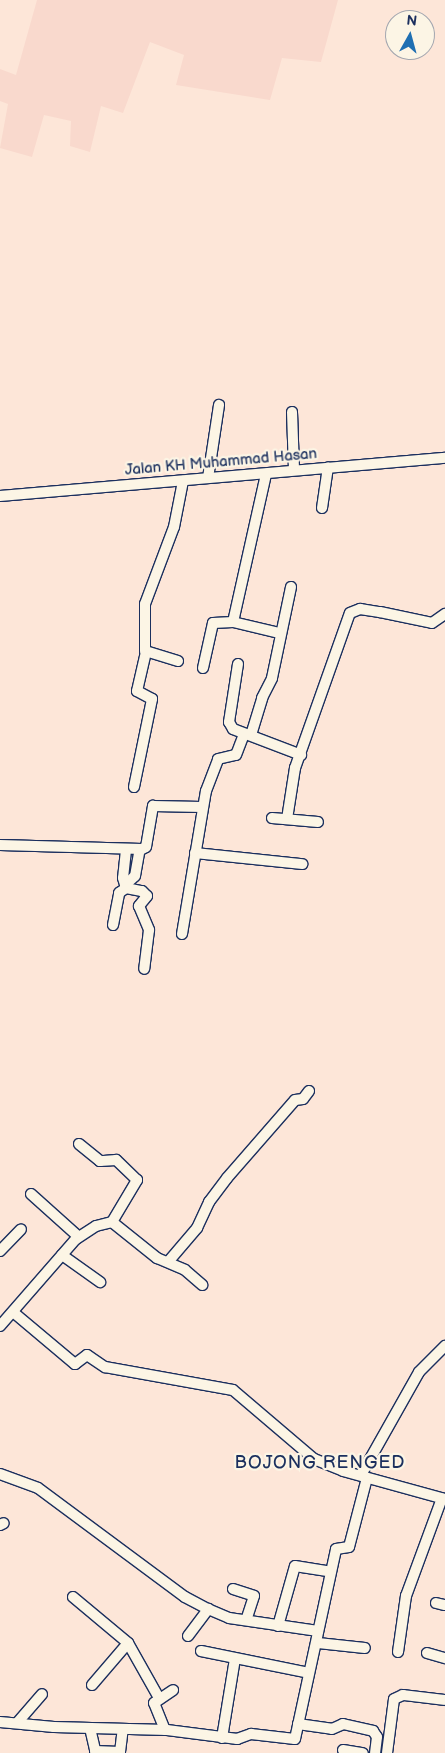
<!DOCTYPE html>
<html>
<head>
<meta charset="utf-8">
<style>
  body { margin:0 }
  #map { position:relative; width:445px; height:1753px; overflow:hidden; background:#fde6d8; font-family:"Balsamiq Sans",sans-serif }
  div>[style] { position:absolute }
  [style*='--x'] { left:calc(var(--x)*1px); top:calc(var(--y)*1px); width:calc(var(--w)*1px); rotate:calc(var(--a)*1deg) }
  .built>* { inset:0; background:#f9d9cd }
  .roads { filter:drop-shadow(1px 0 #1b2f5e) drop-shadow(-1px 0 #1b2f5e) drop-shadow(0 1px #1b2f5e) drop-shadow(0 -1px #1b2f5e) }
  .minor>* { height:10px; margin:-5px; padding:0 5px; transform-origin:5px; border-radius:5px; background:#fcf5e5 }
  span { translate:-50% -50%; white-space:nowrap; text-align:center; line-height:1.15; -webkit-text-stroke:4.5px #fcf5e5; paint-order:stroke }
  .street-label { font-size:15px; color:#1b2f5e }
  .quarter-label { font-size:18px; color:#1b2f5e; letter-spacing:1px }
  .north { position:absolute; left:385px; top:10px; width:50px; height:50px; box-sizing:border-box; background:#fcf5e5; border:1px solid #a2a6af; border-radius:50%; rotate:7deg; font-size:14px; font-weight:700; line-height:20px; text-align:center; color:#1b2f5e }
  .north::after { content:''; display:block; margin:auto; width:18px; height:22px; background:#1f6fb2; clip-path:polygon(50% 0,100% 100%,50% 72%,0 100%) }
</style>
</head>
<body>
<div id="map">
  <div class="built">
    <div style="clip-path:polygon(37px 0,338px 0,321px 62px,282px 58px,270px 100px,176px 85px,184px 55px,150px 42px,123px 113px,101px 106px,90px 152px,70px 146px,71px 121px,44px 115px,32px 157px,0 148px,8px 104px,0 101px,0 69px,16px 75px)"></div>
  </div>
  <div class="roads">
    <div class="minor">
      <div style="--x:292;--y:412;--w:58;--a:88"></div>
      <div style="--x:208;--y:478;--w:74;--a:-81.4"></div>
      <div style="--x:0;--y:496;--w:447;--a:-4.9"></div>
      <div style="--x:322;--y:508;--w:41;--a:-81.7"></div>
      <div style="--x:233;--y:622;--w:152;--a:-77.4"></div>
      <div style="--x:178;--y:661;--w:34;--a:-163"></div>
      <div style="--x:145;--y:651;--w:47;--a:-90"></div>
      <div style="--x:145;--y:604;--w:82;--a:-69.4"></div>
      <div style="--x:174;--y:527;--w:47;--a:-78.9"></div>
      <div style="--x:238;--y:664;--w:59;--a:98.8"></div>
      <div style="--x:229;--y:722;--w:8;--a:60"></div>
      <div style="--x:233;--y:729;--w:73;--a:20.9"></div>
      <div style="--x:203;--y:668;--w:46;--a:-77.5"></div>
      <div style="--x:213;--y:623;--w:20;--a:-3"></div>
      <div style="--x:233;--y:622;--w:47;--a:13.4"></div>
      <div style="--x:251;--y:735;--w:39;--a:-73"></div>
      <div style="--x:262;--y:698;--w:22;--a:-63"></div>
      <div style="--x:272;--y:678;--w:93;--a:-78.2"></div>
      <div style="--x:134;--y:787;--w:90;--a:-78.4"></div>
      <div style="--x:152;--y:699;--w:17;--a:-152"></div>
      <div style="--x:137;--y:691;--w:39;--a:-77"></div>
      <div style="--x:272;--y:818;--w:46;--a:5"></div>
      <div style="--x:287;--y:819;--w:52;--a:-81.1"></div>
      <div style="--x:295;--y:768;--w:164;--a:-70.5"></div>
      <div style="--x:350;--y:613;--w:11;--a:-22"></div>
      <div style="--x:360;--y:609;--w:20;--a:9"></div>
      <div style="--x:380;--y:612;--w:53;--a:11.9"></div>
      <div style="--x:432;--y:623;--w:16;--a:-35"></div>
      <div style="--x:0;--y:845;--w:142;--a:1.6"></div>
      <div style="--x:142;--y:849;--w:4;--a:-27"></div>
      <div style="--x:146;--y:847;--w:42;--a:-80.3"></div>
      <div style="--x:153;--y:806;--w:49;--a:1.2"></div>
      <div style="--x:126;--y:850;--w:28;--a:96"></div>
      <div style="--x:123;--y:878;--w:10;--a:73"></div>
      <div style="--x:126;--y:888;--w:16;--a:11"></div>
      <div style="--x:142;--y:891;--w:7;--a:45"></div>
      <div style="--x:147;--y:896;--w:13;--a:129"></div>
      <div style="--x:139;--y:906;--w:26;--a:67"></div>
      <div style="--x:149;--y:930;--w:39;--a:97"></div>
      <div style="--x:195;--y:853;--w:108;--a:5.9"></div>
      <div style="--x:125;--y:885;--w:13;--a:-42"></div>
      <div style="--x:135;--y:876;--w:27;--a:-80"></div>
      <div style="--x:113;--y:925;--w:33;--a:-79"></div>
      <div style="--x:119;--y:893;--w:9;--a:-36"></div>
      <div style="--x:182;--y:934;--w:145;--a:-80.5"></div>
      <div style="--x:206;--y:791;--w:34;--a:-69"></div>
      <div style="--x:218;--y:759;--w:18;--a:-13"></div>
      <div style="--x:236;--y:755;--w:22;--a:-69"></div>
      <div style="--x:31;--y:1194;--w:64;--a:41.9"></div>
      <div style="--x:112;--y:1222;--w:58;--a:38.7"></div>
      <div style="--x:157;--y:1258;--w:30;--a:23"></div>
      <div style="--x:185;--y:1270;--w:23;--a:41"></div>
      <div style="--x:0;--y:1251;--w:30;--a:-46"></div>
      <div style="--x:62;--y:1255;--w:47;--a:35.4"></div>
      <div style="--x:168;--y:1262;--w:45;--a:-49.5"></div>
      <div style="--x:197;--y:1228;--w:29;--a:-65"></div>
      <div style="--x:209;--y:1202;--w:30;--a:-53"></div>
      <div style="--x:227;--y:1178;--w:103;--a:-48.9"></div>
      <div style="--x:295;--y:1100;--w:8;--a:-7"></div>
      <div style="--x:303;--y:1099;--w:10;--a:-53"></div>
      <div style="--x:13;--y:1312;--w:81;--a:40"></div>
      <div style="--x:75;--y:1364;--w:15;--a:-37"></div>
      <div style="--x:87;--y:1355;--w:22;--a:34"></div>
      <div style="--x:105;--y:1367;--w:130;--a:10.2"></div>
      <div style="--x:233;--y:1390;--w:106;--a:40.4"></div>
      <div style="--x:314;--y:1459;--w:31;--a:22"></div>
      <div style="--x:343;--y:1471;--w:106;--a:15.4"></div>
      <div style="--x:0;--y:1326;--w:116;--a:-48.9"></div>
      <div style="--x:76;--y:1239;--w:24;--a:-33"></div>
      <div style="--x:96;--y:1226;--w:16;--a:-14"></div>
      <div style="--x:112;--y:1222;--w:49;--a:-59.2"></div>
      <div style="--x:137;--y:1180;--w:29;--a:-136"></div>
      <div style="--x:116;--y:1160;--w:16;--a:176"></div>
      <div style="--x:100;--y:1161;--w:27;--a:-141"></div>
      <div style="--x:0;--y:1474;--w:40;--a:20.2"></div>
      <div style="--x:38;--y:1488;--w:183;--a:36.6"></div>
      <div style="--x:185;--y:1597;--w:26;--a:28"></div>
      <div style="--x:208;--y:1609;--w:23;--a:23"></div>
      <div style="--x:229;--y:1618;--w:90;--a:8.3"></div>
      <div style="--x:361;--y:1475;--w:118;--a:-60.6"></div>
      <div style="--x:419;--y:1372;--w:37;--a:-45"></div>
      <div style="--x:0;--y:1525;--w:4;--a:-27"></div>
      <div style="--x:233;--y:1589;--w:22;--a:18"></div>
      <div style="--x:254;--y:1596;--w:25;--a:108"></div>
      <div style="--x:73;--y:1597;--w:72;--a:39.9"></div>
      <div style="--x:128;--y:1643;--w:63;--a:60.6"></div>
      <div style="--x:436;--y:1603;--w:9;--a:13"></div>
      <div style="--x:278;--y:1626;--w:62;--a:-74.2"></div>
      <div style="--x:295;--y:1566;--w:36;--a:9"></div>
      <div style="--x:188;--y:1636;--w:34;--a:-53"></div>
      <div style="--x:318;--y:1643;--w:47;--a:6.1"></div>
      <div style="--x:201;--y:1651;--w:110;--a:11.5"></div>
      <div style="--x:398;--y:1652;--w:57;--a:-81.9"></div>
      <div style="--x:406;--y:1596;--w:104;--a:-69.8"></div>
      <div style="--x:427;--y:1653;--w:19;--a:16"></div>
      <div style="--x:92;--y:1685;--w:55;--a:-49.4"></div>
      <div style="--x:0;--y:1722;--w:54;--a:5.3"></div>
      <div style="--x:54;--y:1727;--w:113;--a:1.5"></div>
      <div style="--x:167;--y:1730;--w:71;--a:7.3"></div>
      <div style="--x:237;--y:1739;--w:15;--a:-20"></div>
      <div style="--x:251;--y:1734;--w:44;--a:6.5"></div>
      <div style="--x:295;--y:1739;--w:194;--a:-77.8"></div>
      <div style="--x:336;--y:1549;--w:13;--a:-9"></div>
      <div style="--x:349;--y:1547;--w:71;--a:-75.4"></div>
      <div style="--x:17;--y:1723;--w:38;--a:-49"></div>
      <div style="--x:298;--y:1724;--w:34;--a:8"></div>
      <div style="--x:332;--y:1729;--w:12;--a:-24"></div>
      <div style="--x:343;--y:1724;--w:31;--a:13"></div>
      <div style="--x:373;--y:1731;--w:7;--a:56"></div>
      <div style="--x:377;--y:1737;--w:16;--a:97"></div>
      <div style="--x:90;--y:1728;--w:26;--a:77"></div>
      <div style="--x:165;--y:1730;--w:29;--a:-112"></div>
      <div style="--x:154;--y:1703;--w:23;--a:-34"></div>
      <div style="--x:222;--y:1738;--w:80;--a:-80.7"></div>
      <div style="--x:343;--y:1750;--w:20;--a:9"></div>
      <div style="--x:95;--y:1751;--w:25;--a:2"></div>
      <div style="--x:120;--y:1752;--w:23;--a:-83"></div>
      <div style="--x:387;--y:1753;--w:54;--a:-82.6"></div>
      <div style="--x:394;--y:1699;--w:10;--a:-24"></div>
      <div style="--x:403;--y:1695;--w:42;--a:6.8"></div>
    </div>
  </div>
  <div class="street-label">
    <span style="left:221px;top:462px;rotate:-5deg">Jalan KH Muhammad Hasan</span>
  </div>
  <div class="quarter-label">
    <span style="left:320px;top:1463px">BOJONG RENGED</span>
  </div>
  <div class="north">N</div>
</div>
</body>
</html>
